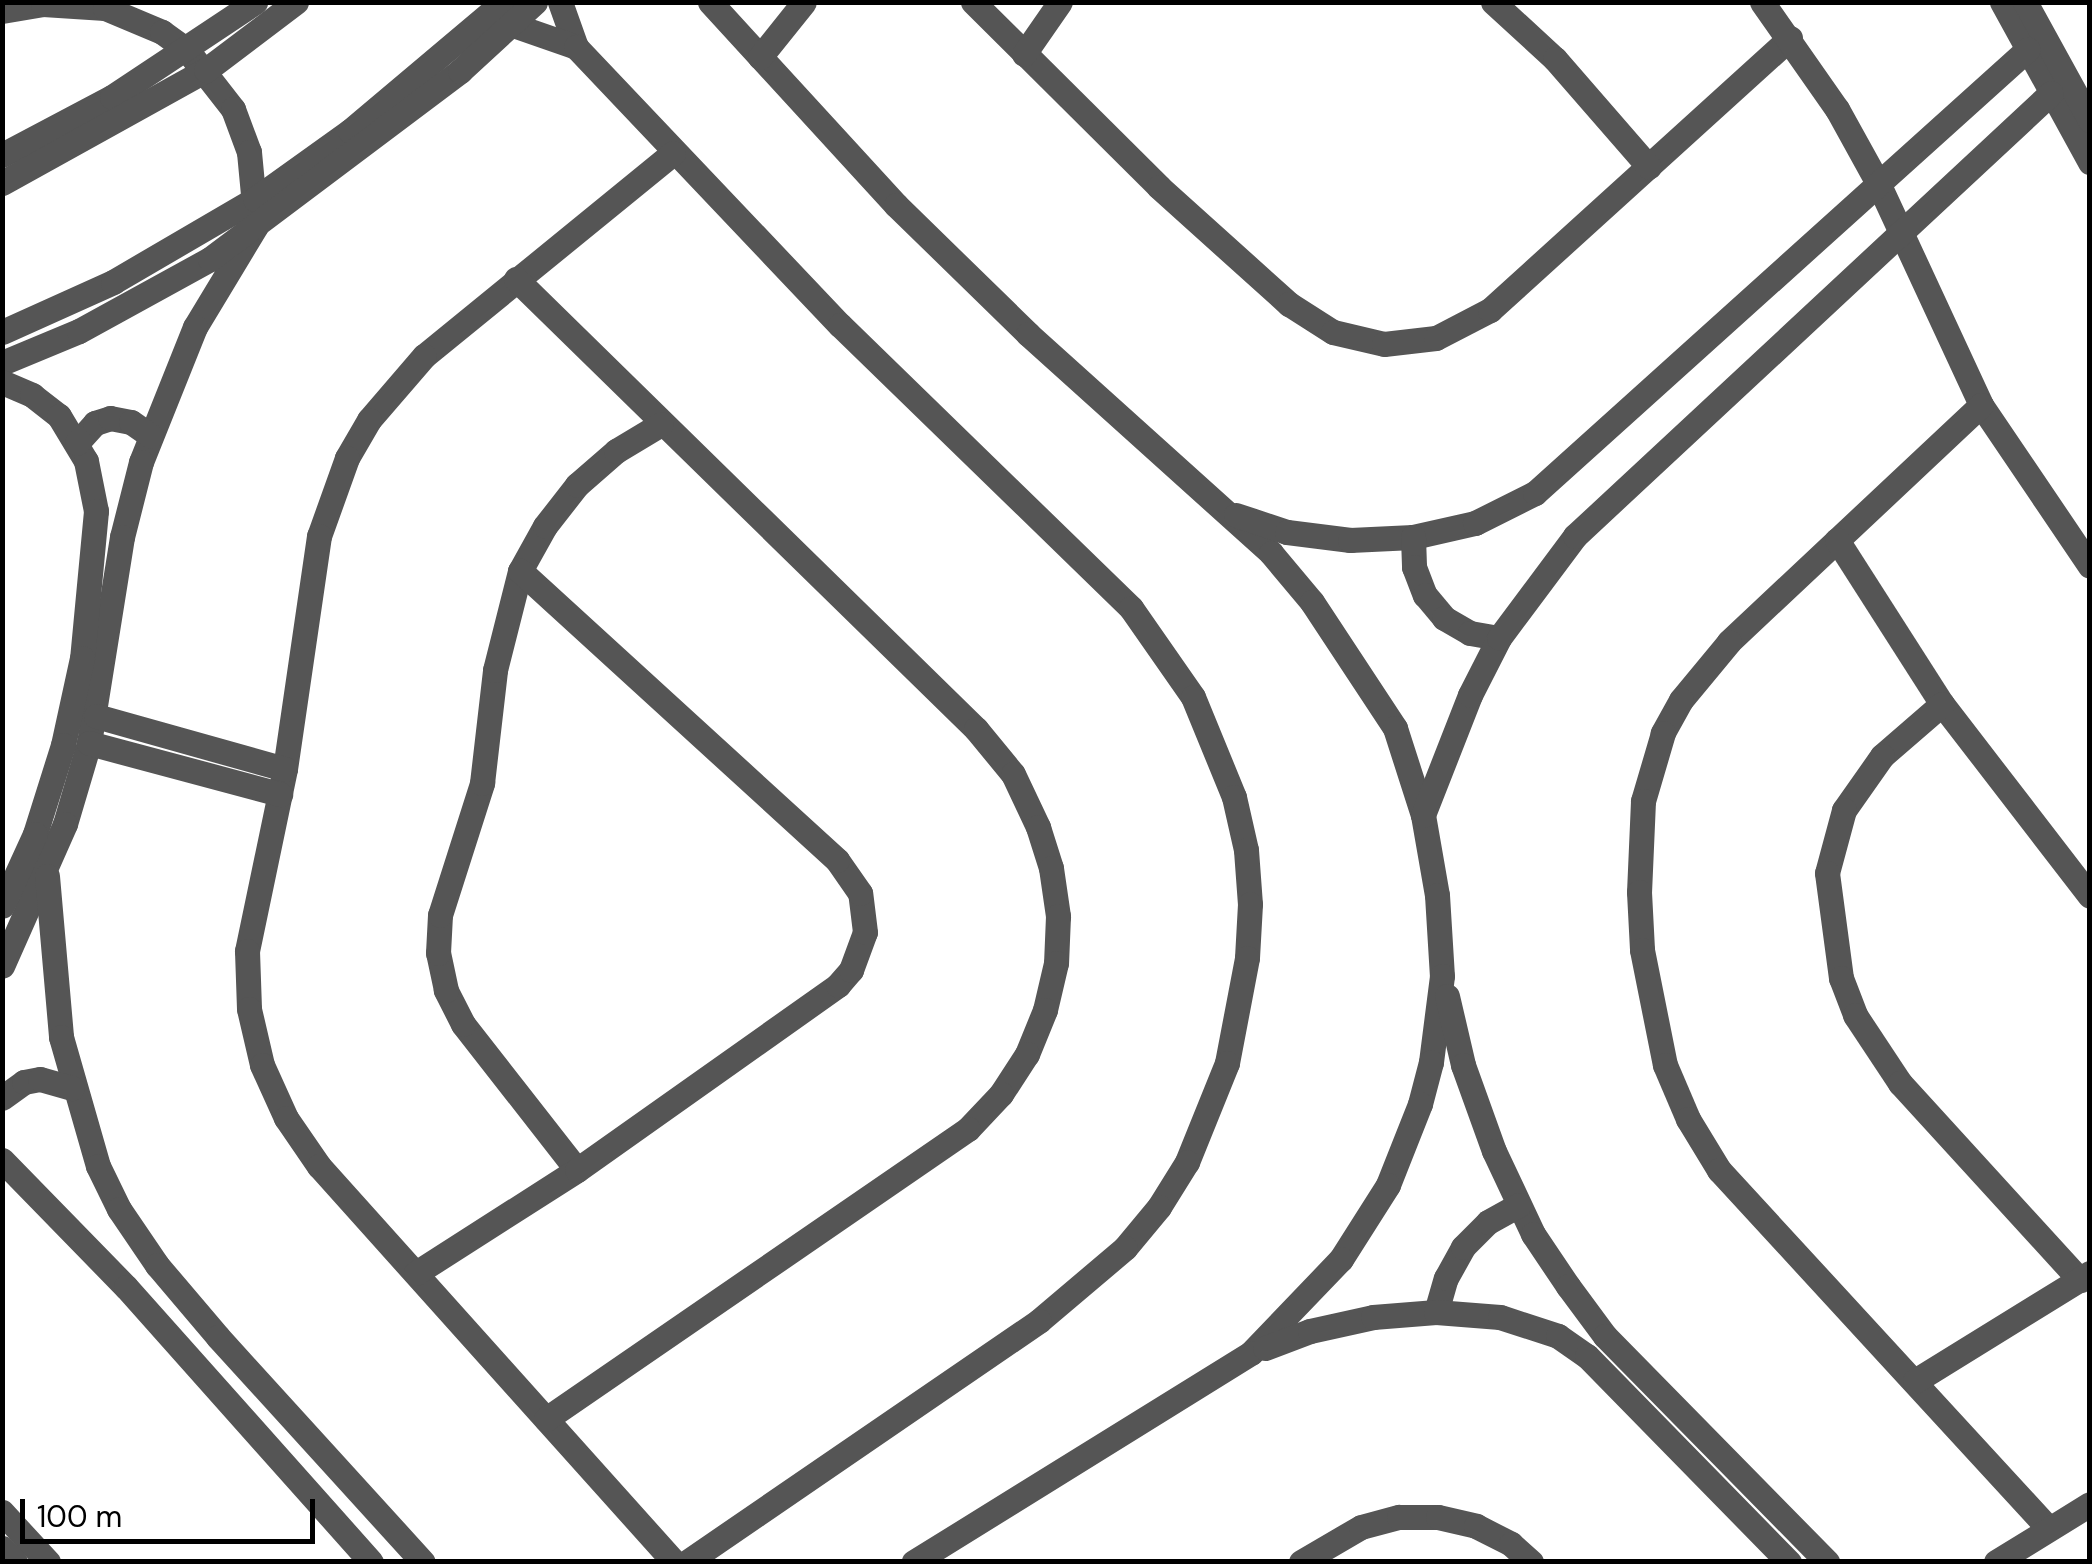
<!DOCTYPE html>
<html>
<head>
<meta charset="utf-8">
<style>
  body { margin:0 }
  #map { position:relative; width:2092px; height:1564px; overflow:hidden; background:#fff; font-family:"DM Sans",sans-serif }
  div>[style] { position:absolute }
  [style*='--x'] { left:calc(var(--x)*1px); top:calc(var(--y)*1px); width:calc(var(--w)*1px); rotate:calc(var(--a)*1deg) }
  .minor>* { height:25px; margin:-12.5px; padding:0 12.5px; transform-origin:12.5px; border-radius:12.5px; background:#555 }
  span { translate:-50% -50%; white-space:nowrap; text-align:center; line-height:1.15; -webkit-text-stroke:10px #fff; paint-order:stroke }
  .frame { position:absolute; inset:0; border:5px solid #000; pointer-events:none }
  .scale { position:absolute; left:20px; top:1499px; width:295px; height:45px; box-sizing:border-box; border:5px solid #000; border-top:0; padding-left:12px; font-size:30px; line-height:35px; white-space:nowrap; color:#000; -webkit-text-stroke:8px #fff; paint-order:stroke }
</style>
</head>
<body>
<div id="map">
  <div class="minor">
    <div style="--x:560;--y:2;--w:48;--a:70.4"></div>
    <div style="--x:710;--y:2;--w:275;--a:47.5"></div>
    <div style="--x:896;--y:205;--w:185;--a:44.3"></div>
    <div style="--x:1028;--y:334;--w:327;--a:42"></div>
    <div style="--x:1271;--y:553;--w:64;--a:50.1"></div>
    <div style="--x:1312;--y:602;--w:151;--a:56.6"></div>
    <div style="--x:1395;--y:728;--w:91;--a:72.2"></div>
    <div style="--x:1423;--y:815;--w:81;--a:80.1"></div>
    <div style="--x:1437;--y:895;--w:81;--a:86.5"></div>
    <div style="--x:1442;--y:976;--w:87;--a:97.3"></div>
    <div style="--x:1431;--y:1062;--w:43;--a:104.7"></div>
    <div style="--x:1420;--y:1104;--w:87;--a:111.6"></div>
    <div style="--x:1388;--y:1185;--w:88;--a:122.4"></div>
    <div style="--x:1341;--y:1259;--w:130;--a:133.8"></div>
    <div style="--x:1251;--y:1353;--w:397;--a:148.2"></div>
    <div style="--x:973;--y:2;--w:262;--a:44.8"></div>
    <div style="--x:1159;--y:187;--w:175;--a:42"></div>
    <div style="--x:1289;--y:304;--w:52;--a:32.5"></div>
    <div style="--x:1333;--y:332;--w:52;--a:13.2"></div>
    <div style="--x:1384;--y:344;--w:52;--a:-6.6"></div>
    <div style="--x:1436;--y:338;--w:61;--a:-27.4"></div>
    <div style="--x:1490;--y:310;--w:405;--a:-42.2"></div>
    <div style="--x:1493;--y:2;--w:84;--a:42.6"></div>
    <div style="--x:1555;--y:59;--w:143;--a:49"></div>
    <div style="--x:1762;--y:2;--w:131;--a:55"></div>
    <div style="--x:1837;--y:109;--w:87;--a:61.1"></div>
    <div style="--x:1879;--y:185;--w:242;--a:65.1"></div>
    <div style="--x:1981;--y:405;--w:194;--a:55.9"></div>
    <div style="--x:2002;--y:2;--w:183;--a:61.2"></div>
    <div style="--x:2025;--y:2;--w:135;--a:61.2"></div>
    <div style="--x:2;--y:11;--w:42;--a:-9.7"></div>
    <div style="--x:43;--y:4;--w:62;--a:3.7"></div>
    <div style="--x:105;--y:8;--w:62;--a:22.8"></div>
    <div style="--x:162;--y:32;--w:31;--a:36"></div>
    <div style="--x:187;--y:50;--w:75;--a:52.1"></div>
    <div style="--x:233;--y:109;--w:46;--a:69.6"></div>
    <div style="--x:249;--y:152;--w:74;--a:84.6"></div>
    <div style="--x:256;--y:226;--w:118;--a:121.1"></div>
    <div style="--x:195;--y:327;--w:145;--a:111.8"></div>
    <div style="--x:141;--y:462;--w:77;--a:104.2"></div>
    <div style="--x:122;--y:537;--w:209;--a:99.1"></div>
    <div style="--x:89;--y:743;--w:84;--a:106.5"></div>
    <div style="--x:65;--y:824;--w:155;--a:113.9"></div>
    <div style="--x:513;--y:25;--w:67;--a:19.2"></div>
    <div style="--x:576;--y:47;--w:383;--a:46.5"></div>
    <div style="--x:840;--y:325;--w:406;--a:44.2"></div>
    <div style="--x:1131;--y:608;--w:108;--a:55.1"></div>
    <div style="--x:1193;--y:697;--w:108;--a:67.7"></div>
    <div style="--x:1234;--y:797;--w:54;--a:77.2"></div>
    <div style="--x:1246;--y:850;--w:54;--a:85.8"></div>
    <div style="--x:1250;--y:904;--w:54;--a:93.2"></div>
    <div style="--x:1247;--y:958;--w:107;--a:100.8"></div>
    <div style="--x:1227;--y:1063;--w:107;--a:112"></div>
    <div style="--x:1187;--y:1162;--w:53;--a:121.9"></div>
    <div style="--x:1159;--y:1207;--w:53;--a:129.7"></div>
    <div style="--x:1125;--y:1248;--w:113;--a:139.7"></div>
    <div style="--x:1039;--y:1321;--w:427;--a:145.6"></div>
    <div style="--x:1024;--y:54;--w:63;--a:-55.3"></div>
    <div style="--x:760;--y:57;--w:70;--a:-51.3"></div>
    <div style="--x:673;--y:153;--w:321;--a:140.8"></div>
    <div style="--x:424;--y:356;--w:84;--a:130.7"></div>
    <div style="--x:369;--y:420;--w:44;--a:120.1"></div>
    <div style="--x:347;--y:458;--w:83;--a:109.7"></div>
    <div style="--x:319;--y:536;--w:235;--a:98.3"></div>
    <div style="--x:285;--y:769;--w:186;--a:101.8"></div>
    <div style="--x:247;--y:951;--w:58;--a:88"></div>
    <div style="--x:249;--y:1009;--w:57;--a:76.9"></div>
    <div style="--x:262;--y:1065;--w:58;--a:65.6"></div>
    <div style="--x:286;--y:1118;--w:58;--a:55.5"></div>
    <div style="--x:319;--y:1166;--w:532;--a:48.12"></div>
    <div style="--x:2;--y:155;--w:124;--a:-27.8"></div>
    <div style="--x:112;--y:97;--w:172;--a:-33.6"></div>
    <div style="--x:2;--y:183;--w:233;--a:-29"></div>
    <div style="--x:206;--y:70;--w:113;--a:-37.1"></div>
    <div style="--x:516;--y:279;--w:644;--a:44.37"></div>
    <div style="--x:976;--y:729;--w:58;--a:50.6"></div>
    <div style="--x:1013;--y:774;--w:59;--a:64.7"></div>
    <div style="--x:1038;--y:827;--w:43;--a:72.4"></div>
    <div style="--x:1051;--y:868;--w:49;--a:81.7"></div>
    <div style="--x:1058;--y:916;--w:47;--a:92.4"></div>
    <div style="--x:1056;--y:963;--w:48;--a:103.2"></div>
    <div style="--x:1045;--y:1010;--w:48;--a:112.2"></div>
    <div style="--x:1027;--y:1054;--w:48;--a:123"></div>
    <div style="--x:1001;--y:1094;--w:48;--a:133.3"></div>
    <div style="--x:968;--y:1129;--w:512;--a:145.5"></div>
    <div style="--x:2;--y:332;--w:122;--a:-24.2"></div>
    <div style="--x:113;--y:282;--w:164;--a:-30.3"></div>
    <div style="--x:255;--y:199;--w:117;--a:-35.6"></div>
    <div style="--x:350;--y:131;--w:200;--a:-40.1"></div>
    <div style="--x:2;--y:363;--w:83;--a:-22.6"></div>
    <div style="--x:79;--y:331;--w:149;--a:-28.8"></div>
    <div style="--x:210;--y:259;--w:313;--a:-36.9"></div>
    <div style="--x:460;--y:71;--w:102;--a:-42.6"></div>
    <div style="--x:2;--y:382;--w:33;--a:23"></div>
    <div style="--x:32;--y:395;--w:34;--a:38"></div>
    <div style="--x:59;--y:416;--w:52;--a:59"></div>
    <div style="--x:86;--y:461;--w:51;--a:78.7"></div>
    <div style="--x:96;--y:511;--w:148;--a:95.4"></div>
    <div style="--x:82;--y:658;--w:89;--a:102.3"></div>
    <div style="--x:63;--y:745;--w:93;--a:107.5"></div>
    <div style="--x:35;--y:834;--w:79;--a:114.6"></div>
    <div style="--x:1981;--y:405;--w:346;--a:136.8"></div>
    <div style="--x:1729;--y:642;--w:75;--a:129.6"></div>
    <div style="--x:1681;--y:700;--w:38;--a:119"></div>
    <div style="--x:1663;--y:733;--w:71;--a:106.4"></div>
    <div style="--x:1643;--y:801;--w:91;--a:92.5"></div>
    <div style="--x:1639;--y:892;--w:58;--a:87"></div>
    <div style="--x:1642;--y:950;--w:117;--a:78.7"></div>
    <div style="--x:1665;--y:1065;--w:59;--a:66.9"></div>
    <div style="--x:1688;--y:1119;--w:60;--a:58.7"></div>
    <div style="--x:1719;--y:1170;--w:486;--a:47.4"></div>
    <div style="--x:77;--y:443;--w:27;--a:-48"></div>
    <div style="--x:95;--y:423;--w:16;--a:-18"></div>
    <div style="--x:110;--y:418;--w:21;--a:11"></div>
    <div style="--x:131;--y:422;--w:24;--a:35"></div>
    <div style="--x:1236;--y:515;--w:54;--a:18.4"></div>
    <div style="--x:1287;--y:532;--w:64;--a:7.2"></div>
    <div style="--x:1350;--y:540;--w:63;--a:-2.7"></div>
    <div style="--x:1413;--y:537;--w:64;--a:-12.7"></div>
    <div style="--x:1475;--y:523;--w:67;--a:-26.6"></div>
    <div style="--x:1535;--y:493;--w:663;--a:-42.01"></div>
    <div style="--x:1413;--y:537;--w:30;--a:88"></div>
    <div style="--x:1414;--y:567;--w:30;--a:69"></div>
    <div style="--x:1425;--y:595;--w:30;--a:50"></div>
    <div style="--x:1444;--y:618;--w:30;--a:30"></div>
    <div style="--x:1470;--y:633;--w:29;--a:10"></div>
    <div style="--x:1837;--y:540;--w:195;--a:57.4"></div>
    <div style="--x:1942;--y:704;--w:242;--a:52.4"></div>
    <div style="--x:1942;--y:704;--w:79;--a:139.1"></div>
    <div style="--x:1882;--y:756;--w:66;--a:125.1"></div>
    <div style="--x:1844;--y:810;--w:65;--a:105.1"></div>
    <div style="--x:1827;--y:873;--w:106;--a:82.4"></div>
    <div style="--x:1841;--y:978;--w:40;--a:69"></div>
    <div style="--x:1855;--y:1015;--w:82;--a:56.5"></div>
    <div style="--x:1900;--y:1083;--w:267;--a:47.6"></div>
    <div style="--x:96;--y:716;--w:196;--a:15.7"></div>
    <div style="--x:89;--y:743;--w:198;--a:15"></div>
    <div style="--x:1423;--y:815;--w:129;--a:-68.6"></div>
    <div style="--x:1470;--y:695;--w:64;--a:-63"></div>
    <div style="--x:1499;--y:638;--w:127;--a:-53.3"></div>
    <div style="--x:1575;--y:536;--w:650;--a:-42.94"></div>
    <div style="--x:47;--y:876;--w:162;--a:85"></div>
    <div style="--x:61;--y:1037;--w:134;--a:74"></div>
    <div style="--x:98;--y:1166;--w:48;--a:64"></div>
    <div style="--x:119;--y:1209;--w:68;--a:55.8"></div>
    <div style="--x:157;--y:1265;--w:94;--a:49.7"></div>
    <div style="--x:218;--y:1337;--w:304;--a:47.7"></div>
    <div style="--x:1447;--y:996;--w:71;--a:76.9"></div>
    <div style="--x:1463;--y:1065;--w:91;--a:70.2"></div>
    <div style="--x:1494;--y:1151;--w:92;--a:64.8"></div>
    <div style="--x:1533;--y:1234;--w:63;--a:56.1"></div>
    <div style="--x:1568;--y:1286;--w:62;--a:53.5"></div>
    <div style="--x:1605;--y:1336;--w:317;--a:45.5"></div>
    <div style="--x:2;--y:1098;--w:27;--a:-36"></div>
    <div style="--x:24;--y:1082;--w:16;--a:-11"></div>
    <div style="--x:40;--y:1079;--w:33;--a:16"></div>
    <div style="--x:2;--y:1160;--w:177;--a:45.7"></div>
    <div style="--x:126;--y:1287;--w:368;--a:48.3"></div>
    <div style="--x:577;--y:1170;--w:185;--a:-128"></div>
    <div style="--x:463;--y:1024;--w:38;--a:-117"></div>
    <div style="--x:446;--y:990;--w:38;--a:-102"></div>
    <div style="--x:438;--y:953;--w:38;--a:-87"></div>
    <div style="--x:440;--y:915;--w:139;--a:-72.3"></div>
    <div style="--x:482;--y:783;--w:114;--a:-83.4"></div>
    <div style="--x:495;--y:670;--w:102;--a:-75.8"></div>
    <div style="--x:520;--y:571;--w:51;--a:-60.9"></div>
    <div style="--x:545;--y:526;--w:52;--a:-52"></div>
    <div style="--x:577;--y:485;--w:52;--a:-41.1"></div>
    <div style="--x:616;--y:451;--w:52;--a:-31"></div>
    <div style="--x:416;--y:1273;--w:191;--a:-32.6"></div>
    <div style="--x:577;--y:1170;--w:320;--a:-35.3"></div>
    <div style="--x:838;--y:985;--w:20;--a:-49"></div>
    <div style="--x:851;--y:970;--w:40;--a:-69.8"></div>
    <div style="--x:865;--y:932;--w:39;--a:-97"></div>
    <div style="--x:860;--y:893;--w:40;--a:-124.9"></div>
    <div style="--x:837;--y:860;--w:429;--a:-137.6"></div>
    <div style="--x:1436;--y:1312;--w:35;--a:-74"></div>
    <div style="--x:1446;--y:1278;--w:35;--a:-61"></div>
    <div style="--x:1463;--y:1247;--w:35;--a:-45"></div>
    <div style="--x:1488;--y:1222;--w:35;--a:-29"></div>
    <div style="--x:1265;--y:1348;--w:48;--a:-20.7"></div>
    <div style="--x:1310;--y:1331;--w:65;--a:-12.5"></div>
    <div style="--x:1373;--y:1317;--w:63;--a:-4.5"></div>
    <div style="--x:1436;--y:1312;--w:64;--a:4.5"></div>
    <div style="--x:1500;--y:1317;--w:61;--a:18.1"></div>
    <div style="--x:1558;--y:1336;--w:35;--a:35"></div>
    <div style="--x:1587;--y:1356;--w:289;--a:45.6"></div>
    <div style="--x:1915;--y:1381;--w:206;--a:-31.7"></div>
    <div style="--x:2;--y:1512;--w:68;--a:47.4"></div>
    <div style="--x:2;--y:1548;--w:19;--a:47"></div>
    <div style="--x:1301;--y:1562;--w:69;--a:-30.3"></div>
    <div style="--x:1361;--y:1527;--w:39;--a:-15"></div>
    <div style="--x:1399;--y:1517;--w:39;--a:0"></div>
    <div style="--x:1438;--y:1517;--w:39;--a:13"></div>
    <div style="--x:1476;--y:1526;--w:39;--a:27"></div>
    <div style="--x:1511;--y:1544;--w:27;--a:42"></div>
    <div style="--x:1996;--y:1562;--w:110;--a:-31.7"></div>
  </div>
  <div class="frame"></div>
  <div class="scale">100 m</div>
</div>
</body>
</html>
